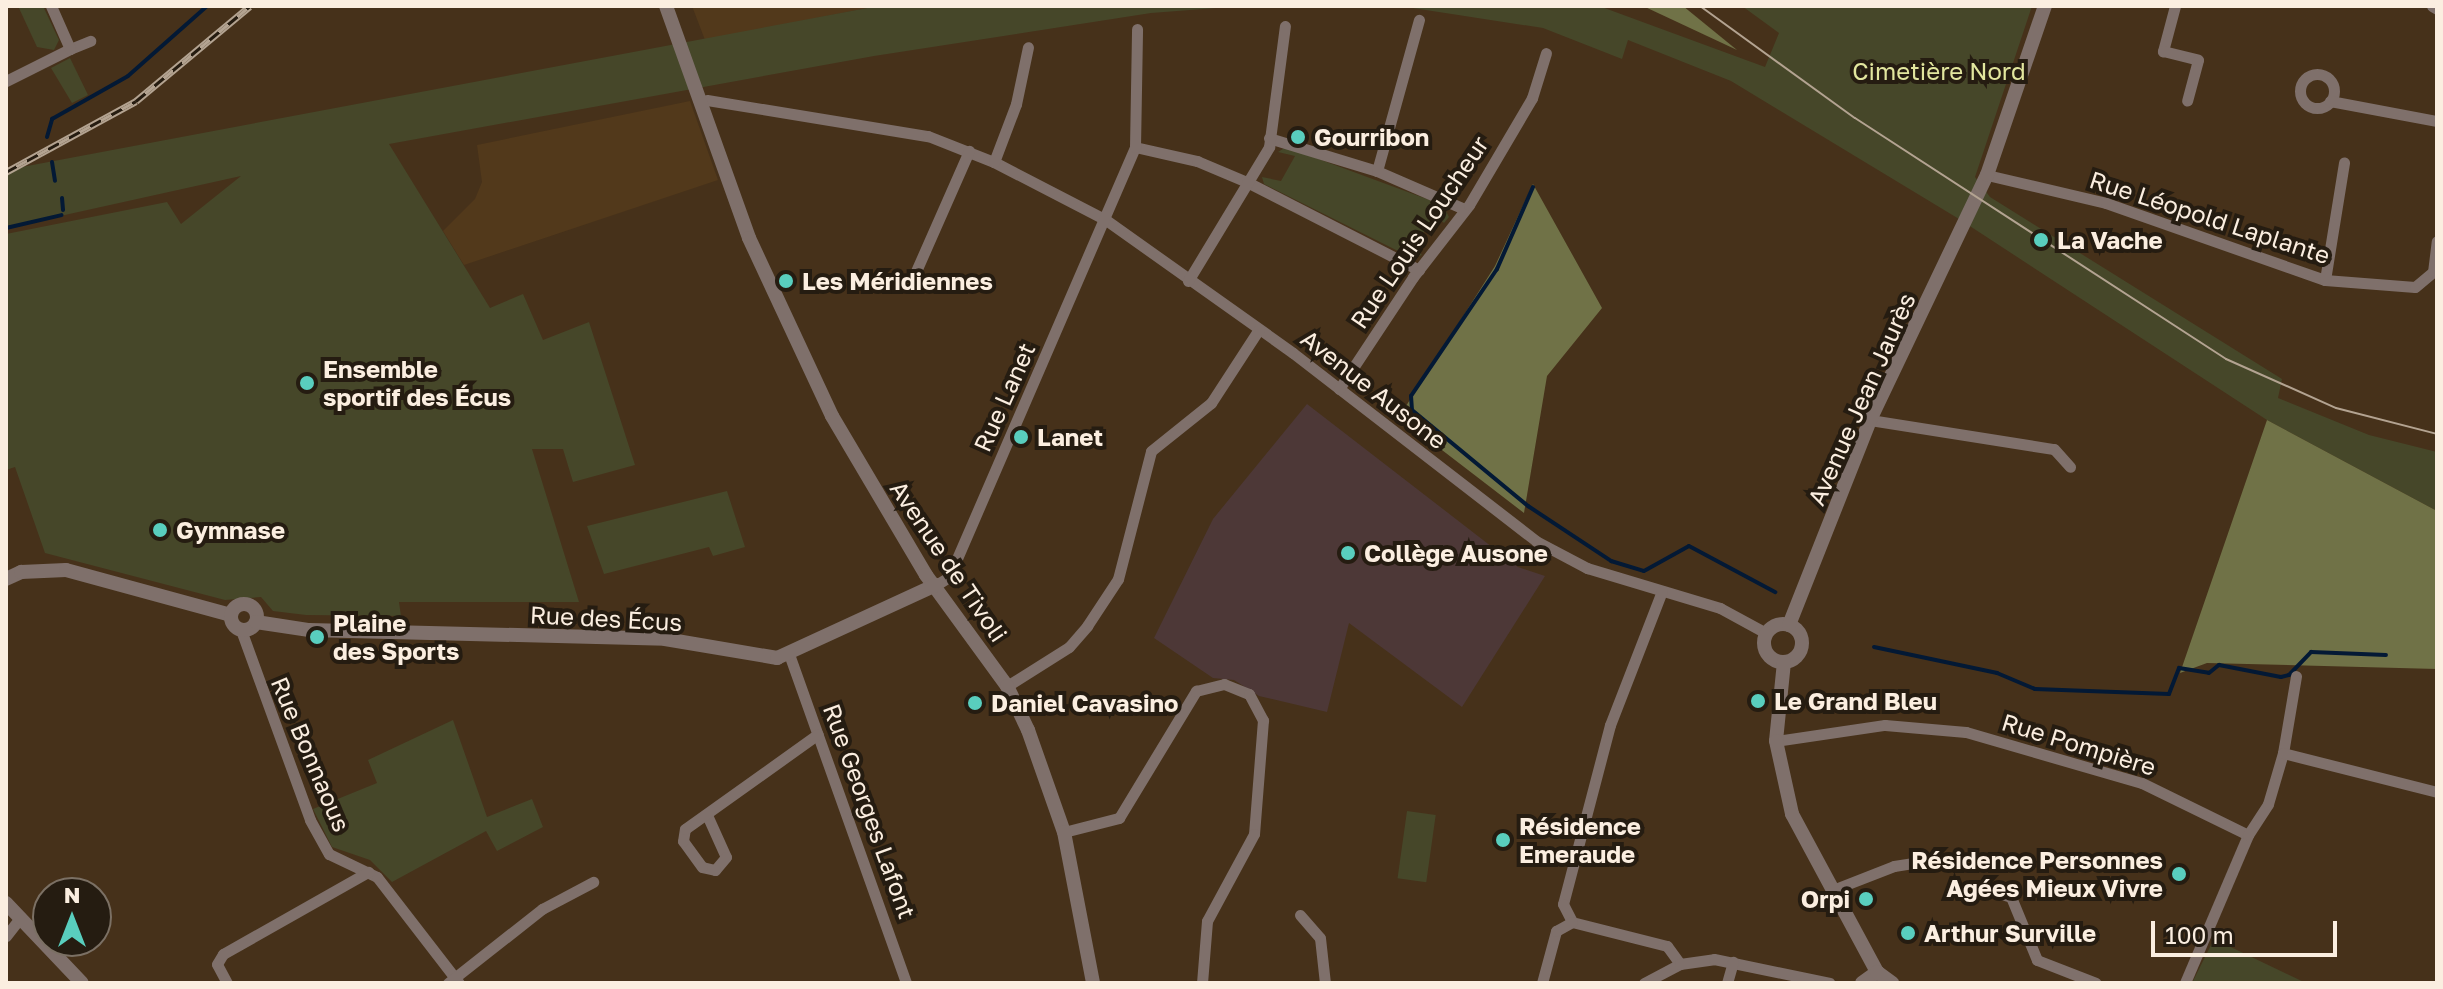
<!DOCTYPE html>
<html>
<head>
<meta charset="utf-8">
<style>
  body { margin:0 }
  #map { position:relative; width:2443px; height:989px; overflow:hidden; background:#46311a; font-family:"Golos Text",sans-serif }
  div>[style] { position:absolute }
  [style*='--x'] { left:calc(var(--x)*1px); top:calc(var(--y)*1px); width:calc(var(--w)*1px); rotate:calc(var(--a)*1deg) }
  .built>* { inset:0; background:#52391b }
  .education>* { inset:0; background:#4d3837 }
  .green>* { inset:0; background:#464729; transform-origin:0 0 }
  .forest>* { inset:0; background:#707247 }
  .stream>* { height:4px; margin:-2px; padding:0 2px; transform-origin:2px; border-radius:2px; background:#031935 }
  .minor>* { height:11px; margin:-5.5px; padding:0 5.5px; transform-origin:5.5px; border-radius:5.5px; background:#7f706b }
  .minor>.ring { margin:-5.5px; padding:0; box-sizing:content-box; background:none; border:11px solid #7f706b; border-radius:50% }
  .tertiary>* { height:14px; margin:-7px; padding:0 7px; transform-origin:7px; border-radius:7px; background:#7f706b }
  .tertiary>.ring { margin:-7px; padding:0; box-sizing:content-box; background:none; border:14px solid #7f706b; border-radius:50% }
  .tram>* { height:2px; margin:-1px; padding:0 1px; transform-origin:1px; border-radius:1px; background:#b3a391 }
  .rail>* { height:7px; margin-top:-3.5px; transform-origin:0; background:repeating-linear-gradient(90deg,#251c11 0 12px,#b3a391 0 24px); box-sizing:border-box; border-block:2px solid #b3a391 }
  .dots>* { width:22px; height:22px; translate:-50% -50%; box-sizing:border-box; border:4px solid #251c11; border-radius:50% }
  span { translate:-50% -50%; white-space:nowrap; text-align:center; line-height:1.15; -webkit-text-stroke:8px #251c11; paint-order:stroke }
  .park-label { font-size:24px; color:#e2e69e }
  .poi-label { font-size:24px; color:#fbeee0; font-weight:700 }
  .left { translate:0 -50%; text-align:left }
  .right { translate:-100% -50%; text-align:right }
  .street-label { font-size:24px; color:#fbeee0 }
  .frame { position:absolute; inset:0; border:8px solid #fbeee0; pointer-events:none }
  .north { position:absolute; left:32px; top:877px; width:80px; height:80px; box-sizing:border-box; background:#251c11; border:2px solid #7b7064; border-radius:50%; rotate:0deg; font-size:22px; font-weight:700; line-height:32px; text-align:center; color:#fbeee0 }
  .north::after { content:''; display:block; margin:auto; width:28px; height:36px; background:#59cebe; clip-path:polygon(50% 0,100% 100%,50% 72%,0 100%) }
  .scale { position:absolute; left:2151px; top:921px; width:186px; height:36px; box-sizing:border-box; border:4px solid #fbeee0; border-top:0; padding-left:10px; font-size:24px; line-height:28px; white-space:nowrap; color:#fbeee0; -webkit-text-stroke:6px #251c11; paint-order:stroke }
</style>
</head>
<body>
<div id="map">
  <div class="built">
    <div style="clip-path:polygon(692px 6px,878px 6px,705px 40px)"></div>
    <div style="clip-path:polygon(690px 101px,718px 180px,464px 265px,443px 231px,475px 199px,482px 182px,477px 145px)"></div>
  </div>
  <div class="education">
    <div style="clip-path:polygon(1307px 404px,1518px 567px,1545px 576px,1462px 707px,1349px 623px,1327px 712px,1259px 696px,1234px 680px,1213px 678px,1154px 638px,1213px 519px)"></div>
  </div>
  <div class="green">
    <div style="clip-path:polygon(18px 6px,43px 6px,59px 40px,54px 50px,37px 47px)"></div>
    <div style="clip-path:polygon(878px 6px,1242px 6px,1151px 13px,874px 56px,389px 144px,490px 308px,523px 294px,543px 340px,589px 322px,635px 465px,573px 482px,563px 449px,532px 449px,579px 602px,399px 602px,401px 616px,306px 615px,273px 611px,261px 597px,225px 600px,45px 553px,15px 467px,6px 470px,6px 234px,167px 202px,181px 224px,241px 176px,6px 228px,6px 170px)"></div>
    <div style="clip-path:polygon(1400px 6px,1599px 6px,1765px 67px,1779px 33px,1742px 6px,2032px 6px,1975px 177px,1990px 197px,2282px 379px,2278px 398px,2369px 435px,2437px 452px,2437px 511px,2267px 420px,1959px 219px,1731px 81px,1628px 40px,1622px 59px,1543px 28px)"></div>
    <div style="clip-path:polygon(70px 58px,88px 95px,72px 103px,51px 68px)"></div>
    <div style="clip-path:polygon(1286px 147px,1443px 205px,1449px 217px,1444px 223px,1435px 215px,1414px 247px,1422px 255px,1412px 258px,1264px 184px,1262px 177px,1281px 181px,1295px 156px,1278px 152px)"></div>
    <div style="clip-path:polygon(727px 491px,745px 547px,713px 556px,709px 547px,604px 574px,587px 526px)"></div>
    <div style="clip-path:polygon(453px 720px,487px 817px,532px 799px,543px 827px,497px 851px,486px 831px,392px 882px,370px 860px,332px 847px,313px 809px,377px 783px,368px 760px)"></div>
    <div style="left:1407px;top:811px;width:29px;height:68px;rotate:8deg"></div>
    <div style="clip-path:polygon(2214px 939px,2306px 983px,2192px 983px)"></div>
  </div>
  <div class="forest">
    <div style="clip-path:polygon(1643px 6px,1683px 6px,1737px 50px)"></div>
    <div style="clip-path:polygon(1533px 184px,1602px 308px,1547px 376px,1524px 513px,1399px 417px,1495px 266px)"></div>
    <div style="clip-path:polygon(2267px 420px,2437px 511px,2437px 669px,2207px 663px,2180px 673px)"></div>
  </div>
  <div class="stream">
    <div style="--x:47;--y:137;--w:19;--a:-74"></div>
    <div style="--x:52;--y:119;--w:87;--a:-29.5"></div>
    <div style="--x:128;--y:76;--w:106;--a:-41.5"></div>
    <div style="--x:52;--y:162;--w:19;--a:81"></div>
    <div style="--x:1533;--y:187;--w:90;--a:113.7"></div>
    <div style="--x:1497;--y:269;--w:153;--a:124.1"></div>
    <div style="--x:1411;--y:396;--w:14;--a:86"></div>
    <div style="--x:1412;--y:410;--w:151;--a:39.6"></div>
    <div style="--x:1528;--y:506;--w:100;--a:33.5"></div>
    <div style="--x:1611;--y:561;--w:34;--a:17"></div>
    <div style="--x:1644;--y:571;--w:51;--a:-29.1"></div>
    <div style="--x:1689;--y:546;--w:98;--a:28.1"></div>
    <div style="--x:62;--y:198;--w:12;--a:85"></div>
    <div style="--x:6;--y:228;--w:57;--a:-13.1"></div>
    <div style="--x:1874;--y:647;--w:126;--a:11.9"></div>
    <div style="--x:1997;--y:673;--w:41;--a:22.8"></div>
    <div style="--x:2035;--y:689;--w:134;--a:2.1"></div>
    <div style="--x:2169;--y:694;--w:28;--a:-69"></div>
    <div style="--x:2179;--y:668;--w:30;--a:9"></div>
    <div style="--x:2209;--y:673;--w:13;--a:-39"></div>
    <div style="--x:2219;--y:665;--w:63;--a:11"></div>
    <div style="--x:2281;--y:677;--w:8;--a:-14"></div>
    <div style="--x:2289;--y:675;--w:32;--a:-46"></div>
    <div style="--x:2311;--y:652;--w:75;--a:2.3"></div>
  </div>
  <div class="minor">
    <div style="--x:2175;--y:6;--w:47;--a:104.9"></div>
    <div style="--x:2163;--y:51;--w:36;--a:14"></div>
    <div style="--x:2198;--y:60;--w:42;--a:105"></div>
    <div style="--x:2432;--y:6;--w:6;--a:31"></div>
    <div style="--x:70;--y:49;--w:22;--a:-22"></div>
    <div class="ring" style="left:2300px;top:74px;width:23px;height:23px"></div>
    <div style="--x:6;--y:81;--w:72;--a:-26.6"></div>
    <div style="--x:70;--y:49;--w:47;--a:-113.8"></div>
    <div style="--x:707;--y:100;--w:224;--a:9.3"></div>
    <div style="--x:928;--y:136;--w:71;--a:21.5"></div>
    <div style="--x:994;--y:162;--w:126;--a:27.4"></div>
    <div style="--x:1106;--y:220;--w:229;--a:35.4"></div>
    <div style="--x:1293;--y:353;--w:307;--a:37.7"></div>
    <div style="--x:1536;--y:541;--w:58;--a:27.9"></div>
    <div style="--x:1587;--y:568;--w:139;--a:16.7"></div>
    <div style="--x:1720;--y:608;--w:52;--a:28.5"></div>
    <div style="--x:2330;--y:101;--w:109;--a:10.6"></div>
    <div style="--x:1269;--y:138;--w:113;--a:17"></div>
    <div style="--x:1377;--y:171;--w:93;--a:23.5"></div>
    <div style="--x:1135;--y:147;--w:64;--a:12.7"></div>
    <div style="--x:1197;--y:161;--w:56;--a:22.9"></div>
    <div style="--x:1249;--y:183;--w:191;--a:27.1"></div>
    <div style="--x:994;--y:162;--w:62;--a:-69.2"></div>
    <div style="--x:1016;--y:104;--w:58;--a:-78.1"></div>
    <div style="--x:1377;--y:171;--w:157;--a:-74.5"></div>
    <div style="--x:1987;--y:175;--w:122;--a:13.2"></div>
    <div style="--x:2106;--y:203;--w:232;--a:19.4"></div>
    <div style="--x:2325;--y:280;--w:90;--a:4.4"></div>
    <div style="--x:2415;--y:287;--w:23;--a:-40"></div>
    <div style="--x:2433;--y:272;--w:31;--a:-83"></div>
    <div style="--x:913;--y:278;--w:139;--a:-66.2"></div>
    <div style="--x:2325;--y:280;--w:119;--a:-80.8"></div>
    <div style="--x:1188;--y:281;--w:157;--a:-58.8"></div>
    <div style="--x:1269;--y:147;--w:122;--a:-82.5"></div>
    <div style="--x:1339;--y:389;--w:134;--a:-56.5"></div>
    <div style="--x:1413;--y:277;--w:91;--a:-52.1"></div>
    <div style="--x:1469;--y:205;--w:124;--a:-59.5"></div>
    <div style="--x:1532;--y:98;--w:47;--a:-72.7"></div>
    <div style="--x:1870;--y:420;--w:186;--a:9"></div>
    <div style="--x:2054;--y:449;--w:24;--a:48"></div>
    <div style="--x:936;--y:585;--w:15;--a:-32"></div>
    <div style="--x:949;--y:577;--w:469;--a:-66.6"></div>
    <div style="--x:1135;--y:147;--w:118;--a:-89"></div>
    <div style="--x:1662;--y:591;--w:144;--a:111.2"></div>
    <div style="--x:1610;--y:725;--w:185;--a:104.7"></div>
    <div style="--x:1563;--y:904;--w:20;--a:63"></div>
    <div style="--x:1572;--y:922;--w:98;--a:14.2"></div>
    <div style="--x:1667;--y:946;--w:22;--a:54"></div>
    <div style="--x:241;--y:630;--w:202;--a:70"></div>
    <div style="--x:310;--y:820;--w:39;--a:61"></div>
    <div style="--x:329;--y:854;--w:53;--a:25.6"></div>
    <div style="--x:377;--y:877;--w:134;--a:52.3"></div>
    <div style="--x:789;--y:654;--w:349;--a:70.4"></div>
    <div style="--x:1007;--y:686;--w:73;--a:-32.2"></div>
    <div style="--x:1069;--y:647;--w:28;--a:-49"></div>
    <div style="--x:1087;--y:626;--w:56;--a:-56.6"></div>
    <div style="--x:1118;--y:579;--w:132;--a:-75.5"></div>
    <div style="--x:1151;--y:451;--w:77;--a:-38.7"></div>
    <div style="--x:1211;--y:403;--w:88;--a:-57"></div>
    <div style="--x:1776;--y:741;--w:110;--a:-8.4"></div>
    <div style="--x:1885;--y:725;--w:81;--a:4.9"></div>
    <div style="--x:1966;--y:732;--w:183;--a:16.2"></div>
    <div style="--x:2142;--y:783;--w:118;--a:26.1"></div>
    <div style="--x:2248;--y:835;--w:161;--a:113.1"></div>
    <div style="--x:2283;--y:753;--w:78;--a:-80.4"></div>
    <div style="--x:707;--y:815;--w:46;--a:65.7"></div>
    <div style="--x:726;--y:857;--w:17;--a:130"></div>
    <div style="--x:715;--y:870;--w:13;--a:-167"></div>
    <div style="--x:702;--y:867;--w:32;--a:-126"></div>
    <div style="--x:683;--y:841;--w:12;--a:-81"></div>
    <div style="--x:685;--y:829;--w:163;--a:-35.5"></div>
    <div style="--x:1064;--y:832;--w:57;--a:-14.3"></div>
    <div style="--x:1119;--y:818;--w:149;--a:-58.8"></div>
    <div style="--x:1196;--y:691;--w:29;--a:-14"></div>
    <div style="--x:1224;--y:684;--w:27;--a:22"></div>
    <div style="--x:1249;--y:694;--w:30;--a:62"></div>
    <div style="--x:1263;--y:720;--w:114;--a:94.5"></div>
    <div style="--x:1254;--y:834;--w:99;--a:118.4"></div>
    <div style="--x:1207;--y:921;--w:62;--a:94.6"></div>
    <div style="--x:2248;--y:835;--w:37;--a:-57"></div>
    <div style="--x:2268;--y:804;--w:53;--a:-73.6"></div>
    <div style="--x:2283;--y:753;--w:159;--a:14.2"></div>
    <div style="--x:1835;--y:889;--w:63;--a:-21.3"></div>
    <div style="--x:1894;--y:866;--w:36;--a:-9"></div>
    <div style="--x:1995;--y:892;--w:17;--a:17"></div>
    <div style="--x:2011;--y:897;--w:68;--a:67.6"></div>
    <div style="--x:2037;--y:960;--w:63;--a:21.3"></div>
    <div style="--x:1300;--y:915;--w:30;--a:49"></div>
    <div style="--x:1320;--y:938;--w:45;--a:83.7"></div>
    <div style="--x:6;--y:936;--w:24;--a:-52"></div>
    <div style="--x:227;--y:983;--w:21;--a:-118"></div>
    <div style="--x:217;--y:964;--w:12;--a:-59"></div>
    <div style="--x:223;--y:954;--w:167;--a:-29.5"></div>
    <div style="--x:448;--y:983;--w:120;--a:-38.2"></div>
    <div style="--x:542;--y:909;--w:58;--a:-27.9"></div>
    <div style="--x:1542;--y:983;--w:54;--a:-74.9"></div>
    <div style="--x:1556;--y:931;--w:18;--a:-29"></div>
    <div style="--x:1644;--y:983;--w:41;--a:-27.8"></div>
    <div style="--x:1680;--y:964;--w:34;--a:-8"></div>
    <div style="--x:1714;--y:959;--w:118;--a:11.7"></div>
    <div style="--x:1727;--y:983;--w:22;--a:-74"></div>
  </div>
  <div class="tertiary">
    <div style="--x:666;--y:6;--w:246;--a:70.3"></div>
    <div style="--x:749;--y:238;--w:196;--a:65"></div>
    <div style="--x:832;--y:416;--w:185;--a:59.4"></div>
    <div style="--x:926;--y:575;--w:137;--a:53.9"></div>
    <div style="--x:1007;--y:686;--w:49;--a:64.5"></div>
    <div style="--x:1028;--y:730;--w:108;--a:70.6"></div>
    <div style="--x:1064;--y:832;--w:154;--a:79.1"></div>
    <div style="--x:6;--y:579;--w:17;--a:-25"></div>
    <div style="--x:21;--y:572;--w:45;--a:-2.5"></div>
    <div style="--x:66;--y:570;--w:171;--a:15.3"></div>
    <div class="ring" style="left:231px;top:604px;width:12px;height:12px"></div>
    <div style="--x:256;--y:622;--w:54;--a:8.6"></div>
    <div style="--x:309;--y:630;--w:356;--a:1.4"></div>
    <div style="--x:665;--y:639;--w:114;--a:9.6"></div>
    <div style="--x:777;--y:658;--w:175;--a:-24.7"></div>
    <div class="ring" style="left:1764px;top:624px;width:24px;height:24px"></div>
    <div style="--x:1789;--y:625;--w:220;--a:-68.4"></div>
    <div style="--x:1870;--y:420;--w:272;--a:-64.5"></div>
    <div style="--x:1987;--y:175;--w:179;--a:-71.1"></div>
    <div style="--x:1784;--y:662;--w:79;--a:95.8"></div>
    <div style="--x:1776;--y:741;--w:75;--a:77.6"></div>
    <div style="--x:1792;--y:814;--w:179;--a:61.7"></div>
    <div style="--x:6;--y:903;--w:110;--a:46.5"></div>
    <div style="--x:1862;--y:983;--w:19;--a:-36"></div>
    <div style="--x:1877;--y:972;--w:19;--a:36"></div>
  </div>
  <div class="tram">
    <div style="--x:1700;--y:6;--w:191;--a:35.9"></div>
    <div style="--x:1855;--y:118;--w:442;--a:33"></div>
    <div style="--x:2226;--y:359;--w:120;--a:24"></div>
    <div style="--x:2336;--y:408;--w:104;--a:14.4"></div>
  </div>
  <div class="rail">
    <div style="--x:6;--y:172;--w:148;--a:-28.6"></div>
    <div style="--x:136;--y:101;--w:148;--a:-39.8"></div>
  </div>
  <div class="dots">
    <div style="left:1298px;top:137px;background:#59cebe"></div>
    <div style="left:2041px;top:240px;background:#59cebe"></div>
    <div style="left:786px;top:281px;background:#59cebe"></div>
    <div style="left:307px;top:383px;background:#59cebe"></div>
    <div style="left:1021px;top:437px;background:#59cebe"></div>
    <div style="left:160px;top:530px;background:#59cebe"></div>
    <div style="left:1348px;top:553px;background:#59cebe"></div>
    <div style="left:317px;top:637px;background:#59cebe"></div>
    <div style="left:1758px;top:701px;background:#59cebe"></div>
    <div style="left:975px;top:703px;background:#59cebe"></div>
    <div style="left:1503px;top:840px;background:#59cebe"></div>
    <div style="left:2179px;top:874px;background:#59cebe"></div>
    <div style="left:1866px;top:899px;background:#59cebe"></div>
    <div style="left:1908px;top:933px;background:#59cebe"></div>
  </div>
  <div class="park-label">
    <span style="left:1939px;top:71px">Cimetière Nord</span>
  </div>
  <div class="poi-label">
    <span class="left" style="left:1314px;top:137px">Gourribon</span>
    <span class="left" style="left:2057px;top:240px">La Vache</span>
    <span class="left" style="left:802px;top:281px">Les Méridiennes</span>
    <span class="left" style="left:323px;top:383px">Ensemble<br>sportif des Écus</span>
    <span class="left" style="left:1037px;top:437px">Lanet</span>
    <span class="left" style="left:176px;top:530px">Gymnase</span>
    <span class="left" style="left:1364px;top:553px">Collège Ausone</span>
    <span class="left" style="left:333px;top:637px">Plaine<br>des Sports</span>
    <span class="left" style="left:1774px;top:701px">Le Grand Bleu</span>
    <span class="left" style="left:991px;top:703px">Daniel Cavasino</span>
    <span class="left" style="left:1519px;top:840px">Résidence<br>Emeraude</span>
    <span class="right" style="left:2163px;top:874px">Résidence Personnes<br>Agées Mieux Vivre</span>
    <span class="right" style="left:1850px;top:899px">Orpi</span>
    <span class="left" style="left:1924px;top:933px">Arthur Surville</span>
  </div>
  <div class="street-label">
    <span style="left:2210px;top:217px;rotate:18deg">Rue Léopold Laplante</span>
    <span style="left:1419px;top:232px;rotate:-56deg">Rue Louis Loucheur</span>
    <span style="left:1374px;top:389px;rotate:38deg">Avenue Ausone</span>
    <span style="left:1004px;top:397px;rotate:-66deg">Rue Lanet</span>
    <span style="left:1861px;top:399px;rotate:-66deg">Avenue Jean Jaurès</span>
    <span style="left:949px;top:561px;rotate:56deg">Avenue de Tivoli</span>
    <span style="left:606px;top:618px;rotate:3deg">Rue des Écus</span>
    <span style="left:2079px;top:744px;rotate:17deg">Rue Pompière</span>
    <span style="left:311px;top:754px;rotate:67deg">Rue Bonnaous</span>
    <span style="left:870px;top:811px;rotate:70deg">Rue Georges Lafont</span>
  </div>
  <div class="frame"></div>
  <div class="north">N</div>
  <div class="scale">100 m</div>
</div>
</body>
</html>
